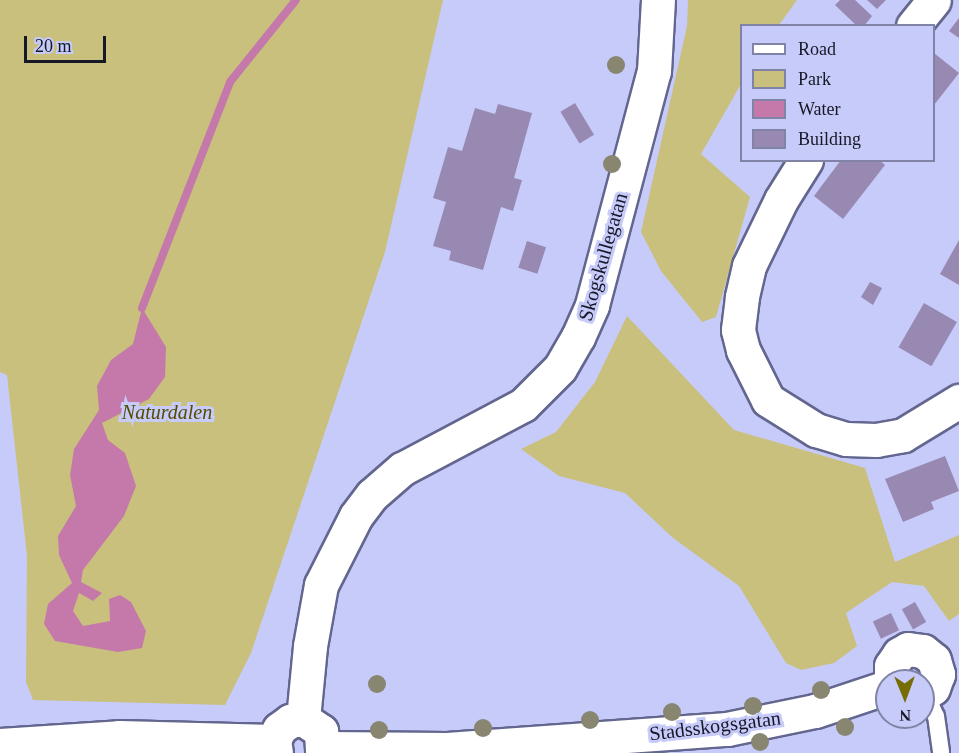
<!DOCTYPE html>
<html>
<head>
<meta charset="utf-8">
<style>
  body { margin:0 }
  #map { position:relative; width:959px; height:753px; overflow:hidden; background:#c7cbf9; font-family:"Times New Roman",serif }
  div>[style] { position:absolute }
  [style*='--x'] { left:calc(var(--x)*1px); top:calc(var(--y)*1px); width:calc(var(--w)*1px); rotate:calc(var(--a)*1deg) }
  .green>* { inset:0; background:#c9c07d }
  .water>* { inset:0; background:#c579aa }
  .stream>* { height:8px; margin:-4px; padding:0 4px; transform-origin:4px; border-radius:4px; background:#c579aa }
  .building>* { inset:0; background:#9889b3; transform-origin:0 0 }
  .roads { filter:drop-shadow(2px 0 #63668e) drop-shadow(-2px 0 #63668e) drop-shadow(0 2px #63668e) drop-shadow(0 -2px #63668e) }
  .lane>* { height:16px; margin:-8px; padding:0 8px; transform-origin:8px; border-radius:8px; background:#fff }
  .street>* { height:33px; margin:-16.5px; padding:0 16.5px; transform-origin:16.5px; border-radius:16.5px; background:#fff }
  .secondary>* { height:33px; margin:-16.5px; padding:0 16.5px; transform-origin:16.5px; border-radius:16.5px; background:#fff }
  .trees>* { width:18px; height:18px; margin:-9px; border-radius:50%; background:#888570 }
  span { translate:-50% -50%; white-space:nowrap; text-align:center; line-height:1.15; -webkit-text-stroke:6px #c7cbf9; paint-order:stroke }
  .street-label { font-size:20px; color:#161727 }
  .park-label { font-size:20px; color:#544b00; font-style:italic }
  .legend { position:absolute; left:740px; top:24px; width:195px; height:138px; box-sizing:border-box; background:#c7cbf9; border:2px solid #8083a5; margin:0; padding:8px 10px; list-style:none; font-size:18px; color:#161727 }
  .legend li { display:flex; align-items:center; gap:12px; height:30px }
  .legend b { width:30px; border:2px solid #8083a5 }
  .north { position:absolute; left:875px; top:669px; width:60px; height:60px; box-sizing:border-box; background:#c7cbf9; border:2px solid #8083a5; border-radius:50%; rotate:179deg; font-size:16px; font-weight:700; line-height:24px; text-align:center; color:#161727 }
  .north::after { content:''; display:block; margin:auto; width:21px; height:27px; background:#786c05; clip-path:polygon(50% 0,100% 100%,50% 72%,0 100%) }
  .scale { position:absolute; left:24px; top:36px; width:82px; height:27px; box-sizing:border-box; border:3px solid #161727; border-top:0; padding-left:8px; font-size:18px; line-height:21px; white-space:nowrap; color:#161727; -webkit-text-stroke:4px #c7cbf9; paint-order:stroke }
</style>
</head>
<body>
<div id="map">
  <div class="green">
    <div style="clip-path:polygon(0 0,443px 0,385px 252px,251px 653px,225px 705px,33px 700px,26px 682px,27px 556px,7px 375px,0 372px)"></div>
    <div style="clip-path:polygon(688px 0,797px 0,779px 25px,742px 26px,741px 84px,701px 154px,750px 197px,716px 317px,702px 322px,661px 271px,641px 232px,687px 26px)"></div>
    <div style="clip-path:polygon(627px 316px,734px 430px,865px 468px,895px 562px,959px 535px,959px 614px,949px 621px,924px 586px,892px 582px,846px 613px,857px 646px,834px 663px,801px 670px,786px 663px,739px 586px,673px 538px,625px 493px,559px 476px,521px 449px,556px 432px,595px 382px)"></div>
  </div>
  <div class="water">
    <div style="clip-path:polygon(142px 308px,166px 347px,165px 377px,149px 399px,102px 423px,108px 440px,125px 453px,136px 486px,124px 516px,83px 570px,81px 582px,102px 593px,93px 601px,79px 593px,73px 611px,83px 626px,110px 621px,109px 599px,120px 595px,131px 602px,146px 631px,142px 648px,118px 652px,55px 641px,44px 624px,48px 604px,72px 583px,59px 555px,58px 536px,76px 506px,70px 475px,74px 449px,99px 410px,97px 386px,111px 360px,133px 344px)"></div>
  </div>
  <div class="stream">
    <div style="--x:142;--y:308;--w:243;--a:-68.7"></div>
    <div style="--x:230;--y:82;--w:105;--a:-51.2"></div>
  </div>
  <div class="building">
    <div style="clip-path:polygon(840px 0,855px 0,872px 16px,864px 26px,857px 26px,835px 5px)"></div>
    <div style="clip-path:polygon(867px 0,886px 0,877px 9px)"></div>
    <div style="clip-path:polygon(959px 18px,959px 38px,949px 31px)"></div>
    <div style="clip-path:polygon(934px 53px,959px 73px,934px 105px)"></div>
    <div style="left:575px;top:103px;width:37px;height:17px;rotate:59deg"></div>
    <div style="clip-path:polygon(498px 104px,532px 113px,514px 178px,522px 180px,513px 211px,501px 207px,483px 270px,449px 260px,451px 251px,433px 246px,446px 202px,433px 198px,448px 147px,462px 151px,475px 108px,495px 114px)"></div>
    <div style="clip-path:polygon(841px 160px,879px 160px,885px 165px,843px 219px,814px 196px)"></div>
    <div style="clip-path:polygon(959px 240px,959px 285px,940px 274px)"></div>
    <div style="left:527px;top:241px;width:20px;height:28px;rotate:18deg"></div>
    <div style="clip-path:polygon(870px 282px,882px 288px,873px 305px,861px 297px)"></div>
    <div style="left:924px;top:303px;width:38px;height:51px;rotate:30deg"></div>
    <div style="clip-path:polygon(945px 456px,959px 491px,931px 502px,934px 509px,903px 522px,885px 479px)"></div>
    <div style="left:915px;top:602px;width:23px;height:15px;rotate:61deg"></div>
    <div style="left:891px;top:613px;width:19px;height:20px;rotate:65deg"></div>
  </div>
  <div class="roads">
    <div class="lane">
      <div style="--x:926;--y:694;--w:24;--a:66"></div>
      <div style="--x:936;--y:716;--w:37;--a:82"></div>
    </div>
    <div class="street">
      <div style="--x:913;--y:26;--w:33;--a:-51"></div>
      <div style="--x:806;--y:160;--w:47;--a:122"></div>
      <div style="--x:781;--y:200;--w:73;--a:115.9"></div>
      <div style="--x:749;--y:266;--w:32;--a:103"></div>
      <div style="--x:742;--y:297;--w:33;--a:97"></div>
      <div style="--x:738;--y:330;--w:21;--a:76"></div>
      <div style="--x:743;--y:350;--w:56;--a:63.4"></div>
      <div style="--x:768;--y:400;--w:57;--a:32"></div>
      <div style="--x:816;--y:430;--w:31;--a:17"></div>
      <div style="--x:846;--y:439;--w:30;--a:2"></div>
      <div style="--x:876;--y:440;--w:27;--a:-10"></div>
      <div style="--x:903;--y:435;--w:66;--a:-31.3"></div>
      <div style="--x:303;--y:719;--w:73;--a:-84.5"></div>
      <div style="--x:310;--y:646;--w:62;--a:-79.8"></div>
      <div style="--x:321;--y:585;--w:77;--a:-63.1"></div>
      <div style="--x:356;--y:516;--w:26;--a:-53"></div>
      <div style="--x:372;--y:495;--w:40;--a:-41"></div>
      <div style="--x:402;--y:469;--w:137;--a:-27.9"></div>
      <div style="--x:523;--y:405;--w:52;--a:-45"></div>
      <div style="--x:560;--y:368;--w:36;--a:-60"></div>
      <div style="--x:578;--y:337;--w:35;--a:-66"></div>
      <div style="--x:592;--y:305;--w:242;--a:-75.2"></div>
      <div style="--x:654;--y:71;--w:71;--a:-86.8"></div>
    </div>
    <div class="secondary">
      <div style="--x:891;--y:681;--w:15;--a:-90"></div>
      <div style="--x:891;--y:666;--w:14;--a:-56"></div>
      <div style="--x:899;--y:654;--w:10;--a:-29"></div>
      <div style="--x:908;--y:649;--w:15;--a:8"></div>
      <div style="--x:923;--y:651;--w:14;--a:39"></div>
      <div style="--x:934;--y:660;--w:15;--a:74"></div>
      <div style="--x:938;--y:674;--w:15;--a:110"></div>
      <div style="--x:933;--y:688;--w:12;--a:145"></div>
      <div style="--x:0;--y:745;--w:119;--a:-3.8"></div>
      <div style="--x:119;--y:737;--w:155;--a:1.5"></div>
      <div style="--x:324;--y:748;--w:123;--a:0.5"></div>
      <div style="--x:447;--y:749;--w:281;--a:-4.1"></div>
      <div style="--x:727;--y:729;--w:90;--a:-11.6"></div>
      <div style="--x:815;--y:711;--w:76;--a:-18.4"></div>
      <div style="--x:276;--y:753;--w:12;--a:-99"></div>
      <div style="--x:274;--y:741;--w:13;--a:-67"></div>
      <div style="--x:279;--y:729;--w:14;--a:-36"></div>
      <div style="--x:290;--y:721;--w:13;--a:-9"></div>
      <div style="--x:303;--y:719;--w:22;--a:34"></div>
      <div style="--x:321;--y:731;--w:22;--a:87"></div>
    </div>
  </div>
  <div class="trees">
    <div style="left:616px;top:65px"></div>
    <div style="left:612px;top:164px"></div>
    <div style="left:377px;top:684px"></div>
    <div style="left:821px;top:690px"></div>
    <div style="left:753px;top:706px"></div>
    <div style="left:672px;top:712px"></div>
    <div style="left:590px;top:720px"></div>
    <div style="left:845px;top:727px"></div>
    <div style="left:483px;top:728px"></div>
    <div style="left:379px;top:730px"></div>
    <div style="left:760px;top:742px"></div>
  </div>
  <div class="street-label">
    <span style="left:603px;top:257px;rotate:-74deg">Skogskullegatan</span>
    <span style="left:715px;top:726px;rotate:-7deg">Stadsskogsgatan</span>
  </div>
  <div class="park-label">
    <span style="left:167px;top:412px">Naturdalen</span>
  </div>
  <ul class="legend">
  <li><b style="height:8px;background:#fff"></b>Road</li>
  <li><b style="height:16px;background:#c9c07d"></b>Park</li>
  <li><b style="height:16px;background:#c579aa"></b>Water</li>
  <li><b style="height:16px;background:#9889b3"></b>Building</li>
  </ul>
  <div class="north">N</div>
  <div class="scale">20 m</div>
</div>
</body>
</html>
